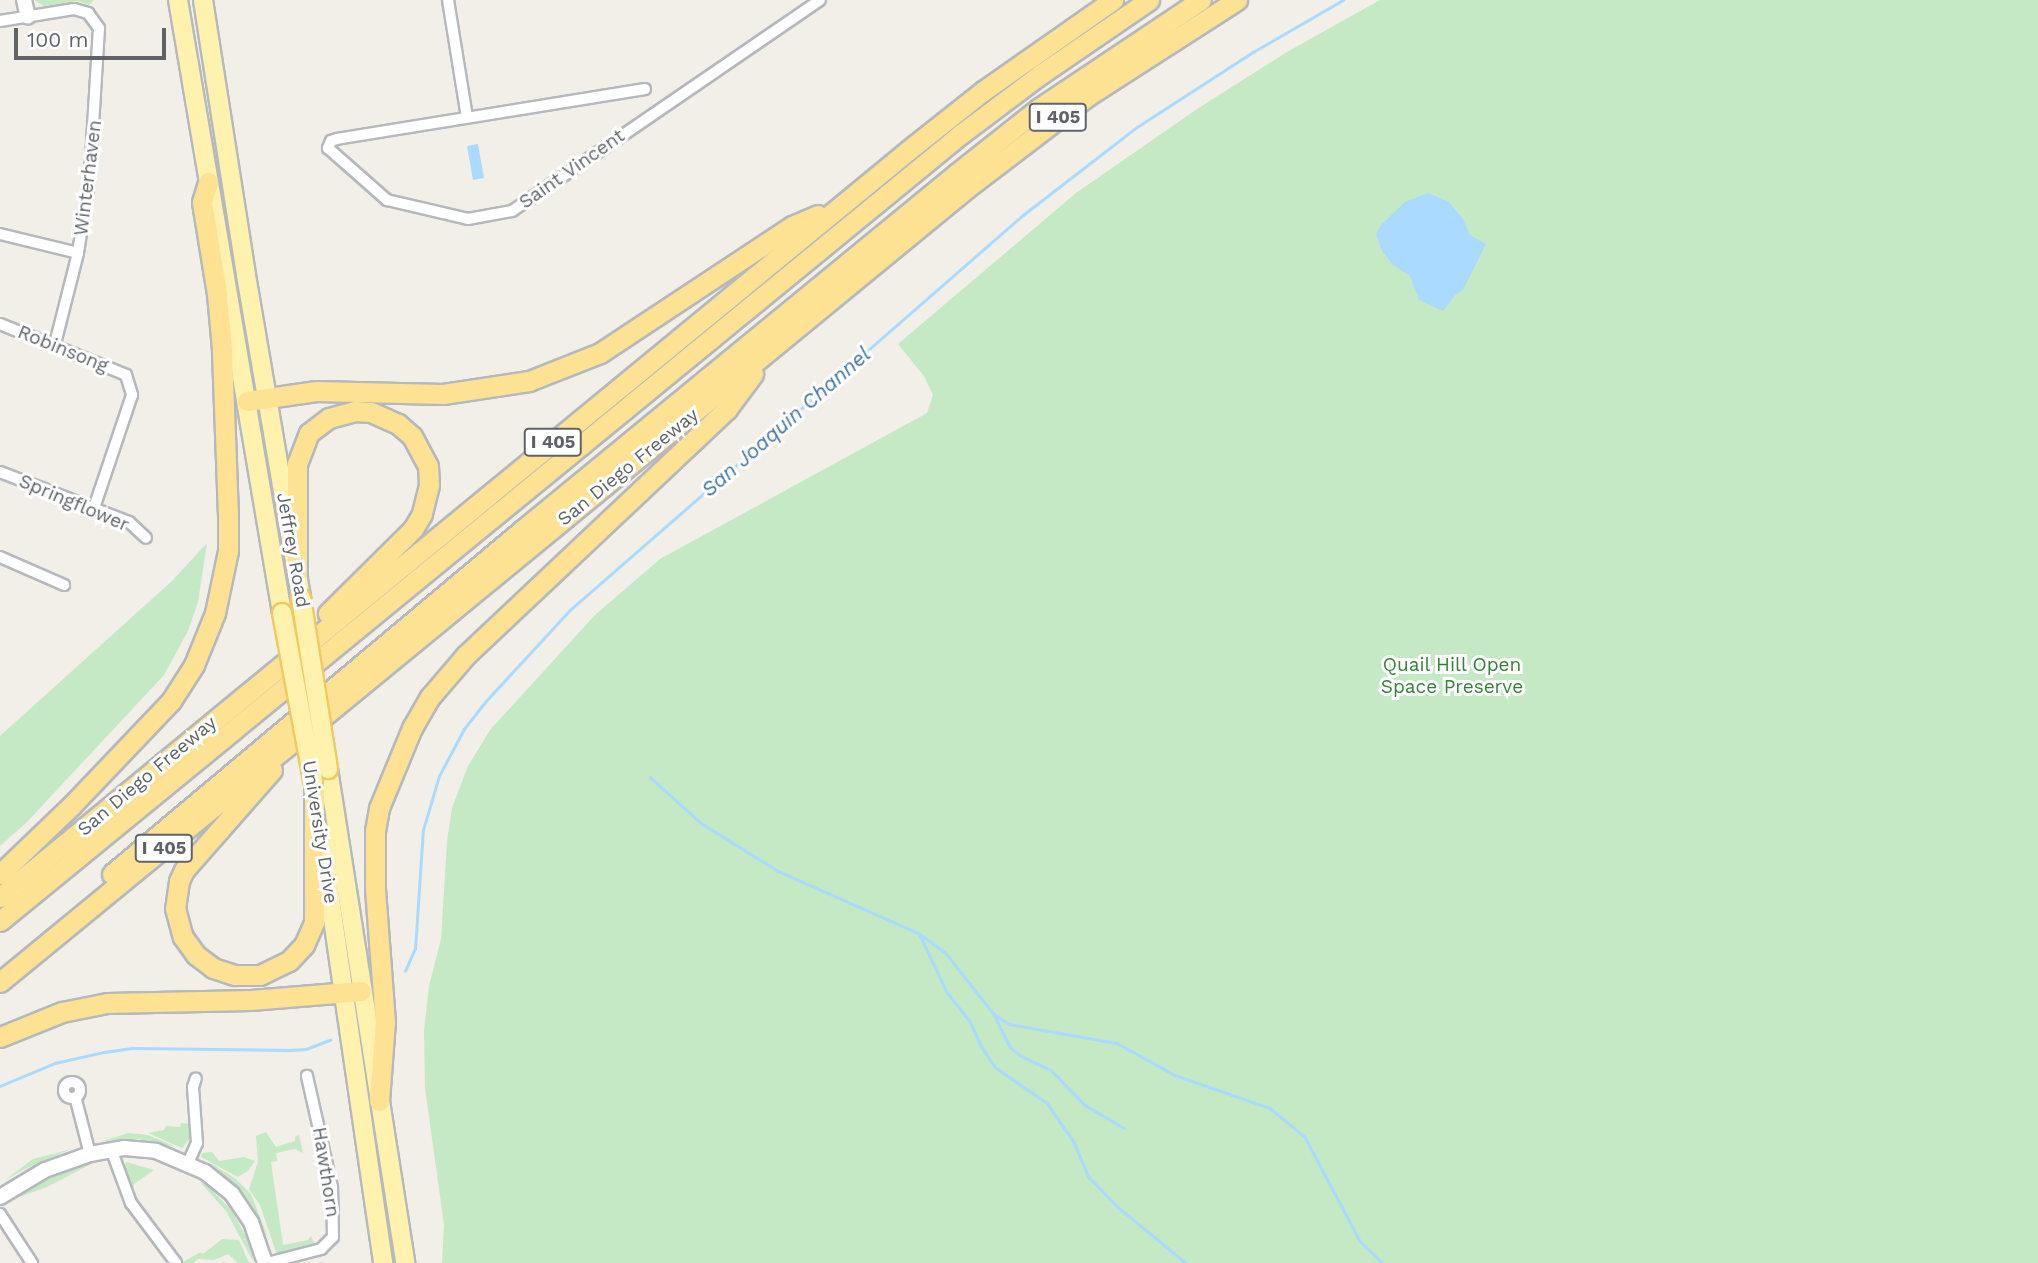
<!DOCTYPE html>
<html>
<head>
<meta charset="utf-8">
<style>
  body { margin:0 }
  #map { position:relative; width:2038px; height:1263px; overflow:hidden; background:#f1efe8; font-family:"Work Sans",sans-serif }
  div>[style] { position:absolute }
  [style*='--x'] { left:calc(var(--x)*1px); top:calc(var(--y)*1px); width:calc(var(--w)*1px); rotate:calc(var(--a)*1deg) }
  .green>* { inset:0; background:#c5e8c5 }
  .water>* { inset:0; background:#aadaff }
  .stream>* { height:2.5px; margin:-1.25px; padding:0 1.25px; transform-origin:1.25px; border-radius:1.25px; background:#aadaff }
  .roads { filter:drop-shadow(2px 0 #b5b8bc) drop-shadow(-2px 0 #b5b8bc) drop-shadow(0 2px #b5b8bc) drop-shadow(0 -2px #b5b8bc) }
  .minor>* { height:10px; margin:-5px; padding:0 5px; transform-origin:5px; border-radius:5px; background:#fff }
  .minor>.ring { margin:-5px; padding:0; box-sizing:content-box; background:none; border:10px solid #fff; border-radius:50% }
  .tertiary>* { height:14px; margin:-7px; padding:0 7px; transform-origin:7px; border-radius:7px; background:#fff }
  .primary>* { height:18px; margin:-9px; padding:0 9px; transform-origin:9px; border-radius:9px; background:#fff2af }
  .motorway>* { height:19px; margin:-9.5px; padding:0 9.5px; transform-origin:9.5px; border-radius:9.5px; background:#fde293 }
  .bridges { filter:drop-shadow(2px 0 #f2c960) drop-shadow(-2px 0 #f2c960) drop-shadow(0 2px #f2c960) drop-shadow(0 -2px #f2c960) }
  .primary-bridge>* { height:18px; margin:-9px; padding:0 9px; transform-origin:9px; border-radius:9px; background:#fff2af }
  span { translate:-50% -50%; white-space:nowrap; text-align:center; line-height:1.15; -webkit-text-stroke:6px #fff; paint-order:stroke }
  .shield-label span { padding:2px 5px; background:#fff; border:2px solid; border-radius:5px; -webkit-text-stroke-width:0 }
  .shield-label { font-size:18px; color:#5f6368; font-weight:700 }
  .street-label { font-size:19px; color:#5f6368 }
  .park-label { font-size:19px; color:#348238 }
  .water-label { font-size:21px; color:#4174aa; font-style:italic }
  .scale { position:absolute; left:14px; top:28px; width:152px; height:32px; box-sizing:border-box; border:4px solid #5f6368; border-top:0; padding-left:9px; font-size:21px; line-height:24px; white-space:nowrap; color:#5f6368; -webkit-text-stroke:5px #fff; paint-order:stroke }
</style>
</head>
<body>
<div id="map">
  <div class="green">
    <div style="clip-path:polygon(34px 0,94px 0,89px 5px,78px 1px,44px 6px)"></div>
    <div style="clip-path:polygon(1380px 0,2038px 0,2038px 1263px,442px 1263px,444px 1225px,425px 1088px,424px 1031px,429px 986px,441px 939px,447px 841px,452px 808px,468px 766px,490px 730px,595px 615px,660px 559px,927px 413px,933px 395px,924px 376px,898px 344px,1076px 193px,1197px 109px,1287px 52px)"></div>
    <div style="clip-path:polygon(207px 543px,198px 602px,188px 631px,164px 675px,27px 822px,0 846px,0 736px,172px 581px)"></div>
    <div style="clip-path:polygon(181px 1123px,189px 1124px,191px 1137px,182px 1148px,148px 1133px,164px 1130px,166px 1126px,180px 1127px)"></div>
    <div style="clip-path:polygon(266px 1132px,276px 1147px,295px 1141px,295px 1137px,299px 1135px,303px 1153px,295px 1149px,276px 1153px,277px 1161px,271px 1162px,283px 1245px,308px 1240px,311px 1236px,315px 1245px,278px 1258px,260px 1205px,249px 1189px,258px 1162px,256px 1136px)"></div>
    <div style="clip-path:polygon(129px 1133px,148px 1135px,177px 1147px,139px 1139px,102px 1141px)"></div>
    <div style="clip-path:polygon(71px 1149px,23px 1170px,5px 1180px,33px 1159px)"></div>
    <div style="clip-path:polygon(212px 1152px,219px 1161px,244px 1157px,255px 1161px,248px 1171px,238px 1177px,201px 1157px,202px 1153px)"></div>
    <div style="clip-path:polygon(95px 1162px,47px 1187px,11px 1200px,56px 1175px)"></div>
    <div style="clip-path:polygon(126px 1162px,154px 1170px,134px 1184px,133px 1190px,127px 1174px,122px 1173px)"></div>
    <div style="clip-path:polygon(211px 1163px,236px 1179px,251px 1194px,269px 1240px,246px 1197px)"></div>
    <div style="clip-path:polygon(200px 1182px,209px 1187px,232px 1211px,248px 1240px,254px 1263px,226px 1211px)"></div>
    <div style="clip-path:polygon(222px 1239px,239px 1240px,249px 1263px,238px 1263px,228px 1254px,214px 1260px,197px 1259px,194px 1263px,181px 1263px,201px 1252px,203px 1254px)"></div>
  </div>
  <div class="water">
    <div style="clip-path:polygon(478px 144px,484px 178px,473px 180px,467px 146px)"></div>
    <div style="clip-path:polygon(1428px 193px,1449px 202px,1463px 219px,1470px 235px,1486px 244px,1463px 290px,1456px 294px,1443px 311px,1419px 300px,1410px 276px,1393px 265px,1382px 251px,1376px 234px,1381px 225px,1405px 202px)"></div>
  </div>
  <div class="stream">
    <div style="--x:650;--y:777;--w:69;--a:42"></div>
    <div style="--x:701;--y:823;--w:91;--a:31.9"></div>
    <div style="--x:778;--y:871;--w:155;--a:23.9"></div>
    <div style="--x:920;--y:934;--w:31;--a:36"></div>
    <div style="--x:945;--y:952;--w:79;--a:51.7"></div>
    <div style="--x:994;--y:1014;--w:18;--a:34"></div>
    <div style="--x:1009;--y:1024;--w:110;--a:10"></div>
    <div style="--x:1117;--y:1043;--w:66;--a:28.9"></div>
    <div style="--x:1175;--y:1075;--w:101;--a:19.2"></div>
    <div style="--x:1270;--y:1108;--w:45;--a:39.6"></div>
    <div style="--x:1305;--y:1137;--w:118;--a:62.1"></div>
    <div style="--x:1360;--y:1241;--w:32;--a:44"></div>
    <div style="--x:920;--y:935;--w:63;--a:64.7"></div>
    <div style="--x:947;--y:992;--w:37;--a:52"></div>
    <div style="--x:970;--y:1021;--w:27;--a:66"></div>
    <div style="--x:981;--y:1046;--w:25;--a:56"></div>
    <div style="--x:995;--y:1067;--w:63;--a:34.7"></div>
    <div style="--x:1047;--y:1103;--w:47;--a:55.3"></div>
    <div style="--x:1074;--y:1142;--w:38;--a:67"></div>
    <div style="--x:1089;--y:1177;--w:42;--a:46"></div>
    <div style="--x:1118;--y:1207;--w:88;--a:39.5"></div>
    <div style="--x:405;--y:971;--w:24;--a:-66"></div>
    <div style="--x:415;--y:949;--w:119;--a:-86.2"></div>
    <div style="--x:423;--y:830;--w:56;--a:-73.5"></div>
    <div style="--x:439;--y:776;--w:53;--a:-62"></div>
    <div style="--x:464;--y:729;--w:34;--a:-52"></div>
    <div style="--x:485;--y:702;--w:125;--a:-47.3"></div>
    <div style="--x:570;--y:610;--w:601;--a:-41.09"></div>
    <div style="--x:1023;--y:215;--w:144;--a:-37.7"></div>
    <div style="--x:1137;--y:127;--w:138;--a:-32.9"></div>
    <div style="--x:1253;--y:52;--w:104;--a:-30"></div>
    <div style="--x:994;--y:1014;--w:37;--a:64"></div>
    <div style="--x:1010;--y:1047;--w:14;--a:39"></div>
    <div style="--x:1021;--y:1056;--w:33;--a:25"></div>
    <div style="--x:1051;--y:1070;--w:49;--a:45.8"></div>
    <div style="--x:1085;--y:1105;--w:45;--a:30.5"></div>
    <div style="--x:0;--y:1086;--w:60;--a:-22.7"></div>
    <div style="--x:55;--y:1063;--w:50;--a:-12.7"></div>
    <div style="--x:104;--y:1052;--w:30;--a:-8"></div>
    <div style="--x:134;--y:1048;--w:155;--a:0.7"></div>
    <div style="--x:289;--y:1050;--w:17;--a:-3"></div>
    <div style="--x:306;--y:1049;--w:26;--a:-21"></div>
  </div>
  <div class="roads">
    <div class="minor">
      <div style="--x:448;--y:0;--w:119;--a:80.8"></div>
      <div style="--x:0;--y:21;--w:75;--a:-9.2"></div>
      <div style="--x:74;--y:9;--w:15;--a:16"></div>
      <div style="--x:88;--y:13;--w:19;--a:54"></div>
      <div style="--x:99;--y:28;--w:148;--a:93.5"></div>
      <div style="--x:90;--y:176;--w:78;--a:98.9"></div>
      <div style="--x:78;--y:253;--w:94;--a:104.2"></div>
      <div style="--x:645;--y:89;--w:312;--a:170.8"></div>
      <div style="--x:337;--y:139;--w:6;--a:162"></div>
      <div style="--x:331;--y:141;--w:8;--a:113"></div>
      <div style="--x:328;--y:148;--w:79;--a:41.4"></div>
      <div style="--x:387;--y:200;--w:83;--a:13.2"></div>
      <div style="--x:468;--y:219;--w:45;--a:-10.3"></div>
      <div style="--x:512;--y:211;--w:373;--a:-34.4"></div>
      <div style="--x:0;--y:234;--w:80;--a:13.7"></div>
      <div style="--x:0;--y:324;--w:136;--a:22"></div>
      <div style="--x:126;--y:375;--w:21;--a:73"></div>
      <div style="--x:132;--y:395;--w:119;--a:108.6"></div>
      <div style="--x:0;--y:472;--w:138;--a:21.2"></div>
      <div style="--x:129;--y:522;--w:23;--a:43"></div>
      <div style="--x:0;--y:557;--w:70;--a:23.6"></div>
      <div class="ring" style="left:64px;top:1082px;width:6px;height:6px"></div>
      <div style="--x:76;--y:1100;--w:56;--a:75.5"></div>
      <div style="--x:111;--y:1149;--w:58;--a:69.7"></div>
      <div style="--x:131;--y:1203;--w:75;--a:53.1"></div>
      <div style="--x:188;--y:1163;--w:22;--a:-66"></div>
      <div style="--x:197;--y:1143;--w:56;--a:-94.1"></div>
      <div style="--x:193;--y:1087;--w:9;--a:-72"></div>
      <div style="--x:0;--y:1214;--w:59;--a:56.9"></div>
      <div style="--x:267;--y:1263;--w:56;--a:-14.5"></div>
      <div style="--x:321;--y:1249;--w:17;--a:-45"></div>
      <div style="--x:333;--y:1237;--w:50;--a:-91.1"></div>
      <div style="--x:332;--y:1187;--w:114;--a:-102.7"></div>
    </div>
    <div class="tertiary">
      <div style="--x:24;--y:0;--w:17;--a:77"></div>
      <div style="--x:0;--y:1197;--w:52;--a:-31"></div>
      <div style="--x:45;--y:1170;--w:48;--a:-19.6"></div>
      <div style="--x:90;--y:1154;--w:35;--a:-10"></div>
      <div style="--x:124;--y:1148;--w:32;--a:5"></div>
      <div style="--x:156;--y:1151;--w:53;--a:23.2"></div>
      <div style="--x:205;--y:1172;--w:35;--a:39"></div>
      <div style="--x:232;--y:1194;--w:34;--a:56"></div>
      <div style="--x:251;--y:1222;--w:43;--a:71.1"></div>
    </div>
    <div class="primary">
      <div style="--x:178;--y:0;--w:622;--a:80.37"></div>
      <div style="--x:203;--y:0;--w:278;--a:81.1"></div>
      <div style="--x:246;--y:275;--w:328;--a:80.3"></div>
      <div style="--x:328;--y:769;--w:500;--a:81.1"></div>
      <div style="--x:320;--y:830;--w:438;--a:81.7"></div>
    </div>
    <div class="motorway">
      <div style="--x:247;--y:401;--w:70;--a:-8.2"></div>
      <div style="--x:316;--y:391;--w:127;--a:1.4"></div>
      <div style="--x:443;--y:394;--w:87;--a:-8.6"></div>
      <div style="--x:529;--y:381;--w:76;--a:-21.5"></div>
      <div style="--x:600;--y:353;--w:230;--a:-33.5"></div>
      <div style="--x:792;--y:226;--w:28;--a:-23"></div>
      <div style="--x:297;--y:572;--w:108;--a:-90"></div>
      <div style="--x:297;--y:464;--w:33;--a:-69"></div>
      <div style="--x:309;--y:433;--w:25;--a:-37"></div>
      <div style="--x:329;--y:418;--w:27;--a:-15"></div>
      <div style="--x:355;--y:411;--w:16;--a:4"></div>
      <div style="--x:371;--y:412;--w:30;--a:24"></div>
      <div style="--x:398;--y:424;--w:18;--a:41"></div>
      <div style="--x:412;--y:436;--w:34;--a:62"></div>
      <div style="--x:428;--y:466;--w:19;--a:87"></div>
      <div style="--x:429;--y:485;--w:30;--a:104"></div>
      <div style="--x:422;--y:514;--w:17;--a:121"></div>
      <div style="--x:413;--y:529;--w:120;--a:135.3"></div>
      <div style="--x:272;--y:770;--w:133;--a:131.3"></div>
      <div style="--x:184;--y:870;--w:12;--a:114"></div>
      <div style="--x:179;--y:881;--w:27;--a:98"></div>
      <div style="--x:175;--y:908;--w:30;--a:75"></div>
      <div style="--x:183;--y:937;--w:22;--a:54"></div>
      <div style="--x:196;--y:955;--w:21;--a:37"></div>
      <div style="--x:213;--y:968;--w:23;--a:18"></div>
      <div style="--x:235;--y:975;--w:25;--a:0"></div>
      <div style="--x:260;--y:975;--w:32;--a:-26"></div>
      <div style="--x:289;--y:961;--w:22;--a:-47"></div>
      <div style="--x:304;--y:945;--w:24;--a:-66"></div>
      <div style="--x:314;--y:923;--w:133;--a:-90"></div>
      <div style="--x:0;--y:874;--w:98;--a:-43.8"></div>
      <div style="--x:71;--y:806;--w:145;--a:-46.4"></div>
      <div style="--x:171;--y:701;--w:43;--a:-57.4"></div>
      <div style="--x:194;--y:665;--w:56;--a:-68"></div>
      <div style="--x:215;--y:613;--w:63;--a:-78.2"></div>
      <div style="--x:228;--y:551;--w:35;--a:-90"></div>
      <div style="--x:228;--y:516;--w:167;--a:-92.1"></div>
      <div style="--x:222;--y:349;--w:55;--a:-95.2"></div>
      <div style="--x:217;--y:294;--w:93;--a:-99.3"></div>
      <div style="--x:202;--y:202;--w:21;--a:-73"></div>
      <div style="--x:112;--y:874;--w:534;--a:-39.98"></div>
      <div style="--x:521;--y:531;--w:563;--a:-39.38"></div>
      <div style="--x:956;--y:174;--w:105;--a:-38.4"></div>
      <div style="--x:1038;--y:109;--w:196;--a:-33.8"></div>
      <div style="--x:0;--y:897;--w:1184;--a:-39.42"></div>
      <div style="--x:915;--y:145;--w:87;--a:-38.5"></div>
      <div style="--x:983;--y:91;--w:159;--a:-35"></div>
      <div style="--x:0;--y:921;--w:1242;--a:-39.32"></div>
      <div style="--x:961;--y:134;--w:100;--a:-36.9"></div>
      <div style="--x:1041;--y:74;--w:131;--a:-34.4"></div>
      <div style="--x:0;--y:982;--w:1251;--a:-39.39"></div>
      <div style="--x:967;--y:188;--w:153;--a:-37.3"></div>
      <div style="--x:1089;--y:95;--w:176;--a:-32.7"></div>
      <div style="--x:0;--y:1037;--w:67;--a:-22"></div>
      <div style="--x:62;--y:1012;--w:46;--a:-11.3"></div>
      <div style="--x:107;--y:1003;--w:144;--a:-1.2"></div>
      <div style="--x:251;--y:1000;--w:110;--a:-4.7"></div>
      <div style="--x:379;--y:1101;--w:79;--a:-85.7"></div>
      <div style="--x:385;--y:1022;--w:133;--a:-94.3"></div>
      <div style="--x:375;--y:889;--w:58;--a:-90"></div>
      <div style="--x:375;--y:831;--w:23;--a:-80"></div>
      <div style="--x:379;--y:808;--w:87;--a:-67.6"></div>
      <div style="--x:412;--y:728;--w:36;--a:-60"></div>
      <div style="--x:430;--y:697;--w:55;--a:-49.4"></div>
      <div style="--x:466;--y:655;--w:359;--a:-43.3"></div>
      <div style="--x:727;--y:409;--w:44;--a:-53.4"></div>
    </div>
  </div>
  <div class="bridges">
    <div class="primary-bridge">
      <div style="--x:301;--y:598;--w:173;--a:81"></div>
      <div style="--x:282;--y:613;--w:171;--a:79.5"></div>
    </div>
  </div>
  <div class="shield-label">
    <span style="left:1058px;top:117px">I 405</span>
    <span style="left:553px;top:442px">I 405</span>
    <span style="left:164px;top:848px">I 405</span>
  </div>
  <div class="street-label">
    <span style="left:572px;top:169px;rotate:-35deg">Saint Vincent</span>
    <span style="left:88px;top:178px;rotate:-83deg">Winterhaven</span>
    <span style="left:63px;top:349px;rotate:22deg">Robinsong</span>
    <span style="left:628px;top:467px;rotate:-39deg">San Diego Freeway</span>
    <span style="left:74px;top:503px;rotate:23deg">Springflower</span>
    <span style="left:293px;top:550px;rotate:80deg">Jeffrey Road</span>
    <span style="left:147px;top:776px;rotate:-40deg">San Diego Freeway</span>
    <span style="left:320px;top:832px;rotate:81deg">University Drive</span>
    <span style="left:326px;top:1172px;rotate:81deg">Hawthorn</span>
  </div>
  <div class="park-label">
    <span style="left:1452px;top:676px">Quail Hill Open<br>Space Preserve</span>
  </div>
  <div class="water-label">
    <span style="left:786px;top:422px;rotate:-41deg">San Joaquin Channel</span>
  </div>
  <div class="scale">100 m</div>
</div>
</body>
</html>
